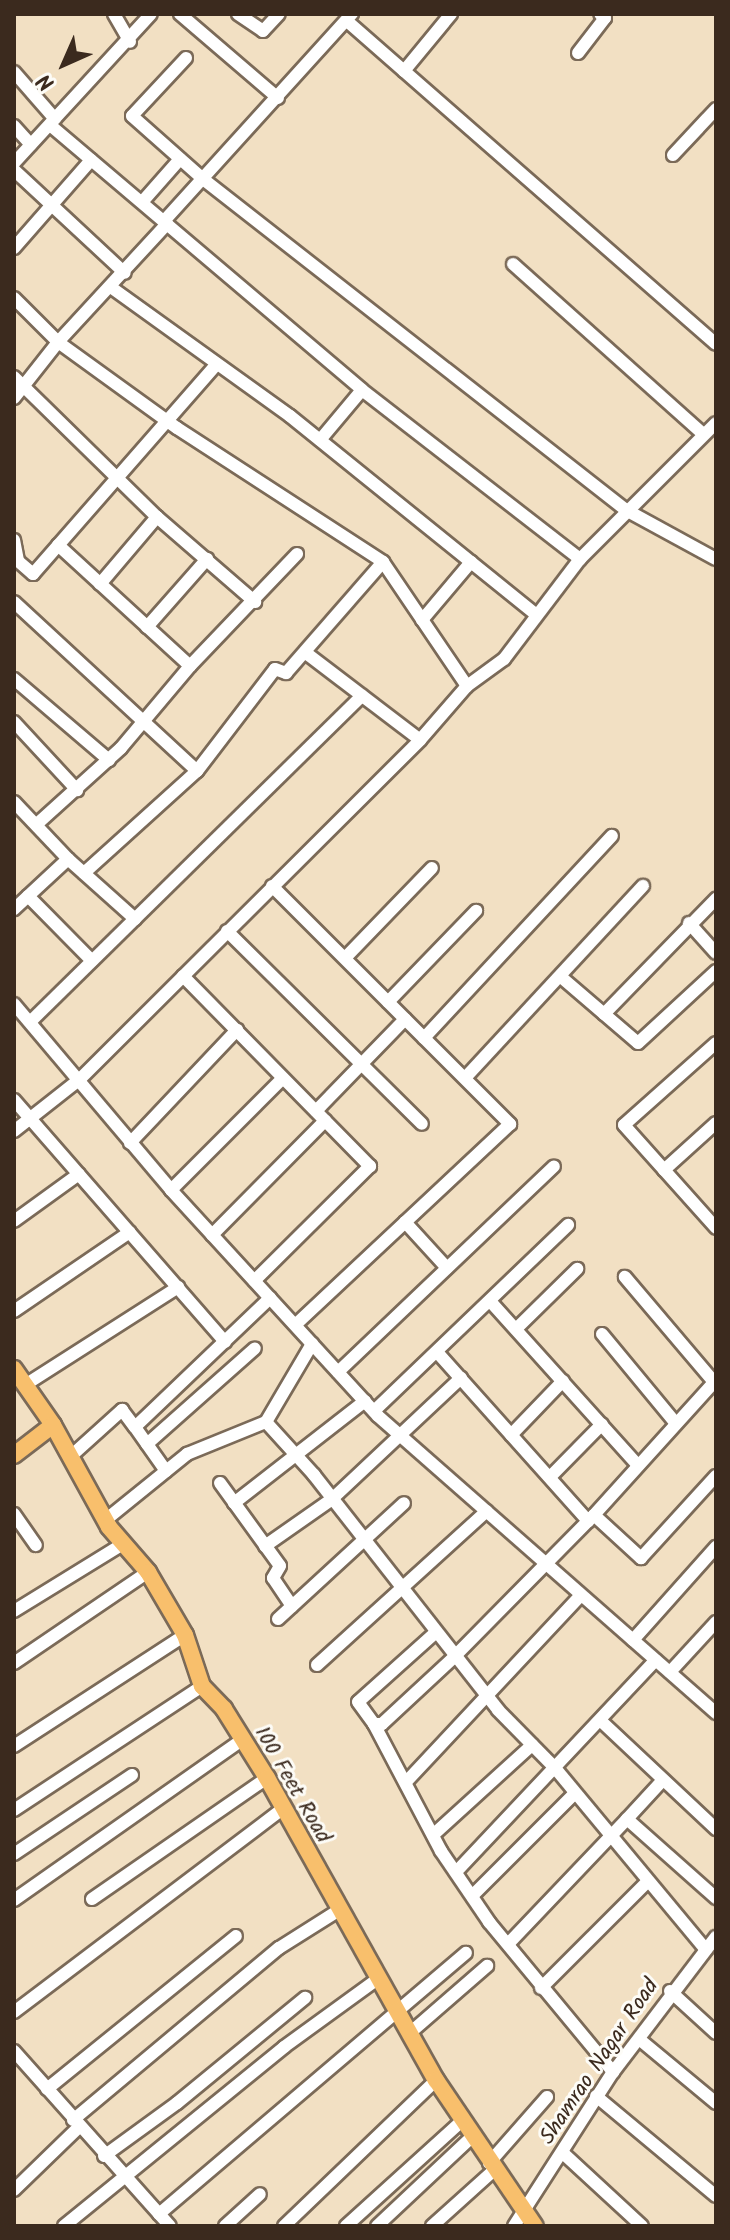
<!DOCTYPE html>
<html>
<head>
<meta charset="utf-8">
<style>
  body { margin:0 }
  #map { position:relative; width:730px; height:2240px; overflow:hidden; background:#f2e0c3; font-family:Kalam,sans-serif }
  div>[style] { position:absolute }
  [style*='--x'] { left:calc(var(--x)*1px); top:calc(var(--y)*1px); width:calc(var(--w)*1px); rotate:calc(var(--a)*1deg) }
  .roads { filter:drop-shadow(2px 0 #7b6a58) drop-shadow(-2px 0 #7b6a58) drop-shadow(0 2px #7b6a58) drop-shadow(0 -2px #7b6a58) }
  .minor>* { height:12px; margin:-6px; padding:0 6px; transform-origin:6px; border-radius:6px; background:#fff }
  .major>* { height:16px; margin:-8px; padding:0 8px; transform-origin:8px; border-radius:8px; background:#f8bf6c }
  span { translate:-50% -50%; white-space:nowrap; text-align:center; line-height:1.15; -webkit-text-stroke:6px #fdfcf7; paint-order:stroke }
  .street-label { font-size:22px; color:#3b2a1e }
  .frame { position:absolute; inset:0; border:16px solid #3b2a1e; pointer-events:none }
  .north { position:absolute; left:24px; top:24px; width:80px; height:80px; -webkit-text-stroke:6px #fdfcf7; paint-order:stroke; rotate:225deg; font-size:22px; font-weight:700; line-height:32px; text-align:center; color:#3b2a1e }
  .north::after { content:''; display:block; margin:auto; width:28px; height:36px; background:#3b2a1e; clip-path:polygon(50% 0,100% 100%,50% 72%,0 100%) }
</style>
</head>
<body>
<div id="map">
  <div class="roads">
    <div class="minor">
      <div style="--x:114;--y:14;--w:32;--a:60"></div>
      <div style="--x:180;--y:14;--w:129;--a:40.6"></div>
      <div style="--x:238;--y:14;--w:30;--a:34"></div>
      <div style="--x:263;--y:31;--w:23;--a:-47"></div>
      <div style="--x:347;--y:21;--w:490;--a:41.2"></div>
      <div style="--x:578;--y:53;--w:44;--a:-52.4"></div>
      <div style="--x:605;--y:18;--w:6;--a:-141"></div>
      <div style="--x:186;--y:58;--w:79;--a:133"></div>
      <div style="--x:132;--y:116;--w:95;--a:41.6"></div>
      <div style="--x:203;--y:179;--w:537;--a:38.04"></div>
      <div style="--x:626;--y:510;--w:102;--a:28.6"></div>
      <div style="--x:404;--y:71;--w:74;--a:-50.5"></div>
      <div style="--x:14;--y:72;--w:62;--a:48.9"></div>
      <div style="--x:50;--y:125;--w:409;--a:40.3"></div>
      <div style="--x:362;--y:390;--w:276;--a:37.8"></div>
      <div style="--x:14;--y:126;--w:25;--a:48"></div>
      <div style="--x:673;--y:155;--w:63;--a:-46.9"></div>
      <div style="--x:14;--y:163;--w:202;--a:-47.4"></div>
      <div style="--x:14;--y:170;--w:151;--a:42.9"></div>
      <div style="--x:143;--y:201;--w:56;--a:-48.6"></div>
      <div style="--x:164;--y:221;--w:280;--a:-47.8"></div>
      <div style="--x:14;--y:248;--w:117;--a:-48.8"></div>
      <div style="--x:513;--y:264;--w:255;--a:41.8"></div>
      <div style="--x:112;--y:288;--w:219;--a:35.7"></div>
      <div style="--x:290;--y:416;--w:317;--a:38.9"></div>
      <div style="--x:14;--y:298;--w:62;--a:45"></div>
      <div style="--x:58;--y:342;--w:147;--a:35.9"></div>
      <div style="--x:177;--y:428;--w:246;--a:33"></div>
      <div style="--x:383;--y:562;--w:150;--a:55.9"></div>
      <div style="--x:14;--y:377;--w:200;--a:44.4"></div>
      <div style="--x:157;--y:517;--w:130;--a:40.9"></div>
      <div style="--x:14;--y:398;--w:71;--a:-51.8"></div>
      <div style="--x:58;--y:342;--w:161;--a:-47.3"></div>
      <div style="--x:320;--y:440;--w:65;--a:-50"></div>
      <div style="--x:14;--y:540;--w:21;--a:79"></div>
      <div style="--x:18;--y:561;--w:20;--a:41"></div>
      <div style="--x:33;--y:574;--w:279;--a:-48.8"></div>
      <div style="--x:58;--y:545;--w:179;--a:42.5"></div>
      <div style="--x:190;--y:666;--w:155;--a:-46.3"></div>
      <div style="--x:100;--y:584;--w:88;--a:-49.6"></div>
      <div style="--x:14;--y:602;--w:249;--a:42.7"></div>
      <div style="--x:422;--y:620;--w:76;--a:-49.8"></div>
      <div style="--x:147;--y:627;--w:91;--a:-48.6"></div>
      <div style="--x:306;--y:653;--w:143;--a:37.3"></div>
      <div style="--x:14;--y:679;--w:125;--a:40.5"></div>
      <div style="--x:14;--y:722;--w:93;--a:47.2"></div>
      <div style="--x:14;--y:802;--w:79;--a:46.5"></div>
      <div style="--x:68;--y:859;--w:74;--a:137.2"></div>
      <div style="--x:37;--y:824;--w:113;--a:-42.1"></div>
      <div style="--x:121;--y:748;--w:107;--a:-49.9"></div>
      <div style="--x:68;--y:859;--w:90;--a:41.8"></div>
      <div style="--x:84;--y:873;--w:152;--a:-42.1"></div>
      <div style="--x:197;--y:771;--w:128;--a:-52.6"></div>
      <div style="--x:275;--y:669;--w:12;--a:20"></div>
      <div style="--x:286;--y:673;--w:147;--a:-48.9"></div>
      <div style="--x:272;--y:886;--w:337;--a:45"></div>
      <div style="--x:510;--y:1124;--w:294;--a:136.9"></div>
      <div style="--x:28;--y:896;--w:91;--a:45.4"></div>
      <div style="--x:689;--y:923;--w:40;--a:48"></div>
      <div style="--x:227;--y:931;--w:274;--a:44.7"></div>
      <div style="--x:345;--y:958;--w:125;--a:-46"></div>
      <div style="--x:183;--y:976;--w:267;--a:45.5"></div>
      <div style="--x:370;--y:1166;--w:163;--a:135.2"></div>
      <div style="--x:561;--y:977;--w:101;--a:40.6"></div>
      <div style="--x:638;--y:1043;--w:106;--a:-42.7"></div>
      <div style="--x:388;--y:1002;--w:127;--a:-46"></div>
      <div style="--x:14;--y:1004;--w:243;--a:49.8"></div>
      <div style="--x:171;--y:1190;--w:306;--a:47.5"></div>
      <div style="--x:378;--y:1416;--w:450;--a:41.3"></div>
      <div style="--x:604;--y:1014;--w:161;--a:-45.8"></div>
      <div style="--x:31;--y:1021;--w:464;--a:-44.5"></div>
      <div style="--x:424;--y:1038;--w:276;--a:-47.1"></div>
      <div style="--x:716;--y:1043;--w:123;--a:138.3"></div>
      <div style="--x:624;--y:1125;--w:138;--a:48.2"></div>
      <div style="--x:465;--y:1078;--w:262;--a:-47.2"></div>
      <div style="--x:14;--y:1100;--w:321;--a:48.9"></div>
      <div style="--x:316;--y:1111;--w:128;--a:-45.9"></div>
      <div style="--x:14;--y:1131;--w:84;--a:-38.2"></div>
      <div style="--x:80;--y:1079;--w:480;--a:-44.9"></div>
      <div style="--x:420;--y:740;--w:72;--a:-49"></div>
      <div style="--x:467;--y:686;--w:46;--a:-36.1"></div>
      <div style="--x:504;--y:659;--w:126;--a:-52.8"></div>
      <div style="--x:580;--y:559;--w:192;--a:-45"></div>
      <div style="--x:130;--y:1143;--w:156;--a:-46.6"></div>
      <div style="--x:664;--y:1170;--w:70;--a:-42.1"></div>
      <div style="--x:171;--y:1190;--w:158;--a:-45"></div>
      <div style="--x:14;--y:1221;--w:80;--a:-35.9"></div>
      <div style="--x:405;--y:1222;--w:62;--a:47.6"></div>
      <div style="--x:212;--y:1235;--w:161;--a:-45.3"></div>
      <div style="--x:490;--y:1301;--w:219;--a:48"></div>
      <div style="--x:14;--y:1311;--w:140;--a:-34.3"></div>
      <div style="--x:516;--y:1329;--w:86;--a:-44.5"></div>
      <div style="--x:602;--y:1334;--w:113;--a:50.4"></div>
      <div style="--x:437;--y:1352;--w:227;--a:48.2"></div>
      <div style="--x:338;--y:1372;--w:298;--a:-43.6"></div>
      <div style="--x:25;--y:1385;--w:182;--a:-32.6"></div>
      <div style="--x:374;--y:1411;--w:269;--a:-43.8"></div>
      <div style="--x:266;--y:1422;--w:72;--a:47.8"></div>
      <div style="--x:314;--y:1475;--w:298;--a:51.9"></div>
      <div style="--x:498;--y:1710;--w:81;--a:45.5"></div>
      <div style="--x:555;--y:1768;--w:236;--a:50.3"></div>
      <div style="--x:511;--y:1435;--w:75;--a:-46.1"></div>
      <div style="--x:147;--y:1444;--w:144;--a:-41.6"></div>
      <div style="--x:71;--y:1456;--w:69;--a:-42"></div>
      <div style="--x:122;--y:1410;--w:21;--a:53"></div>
      <div style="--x:166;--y:1471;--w:54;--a:-125.2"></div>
      <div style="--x:135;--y:1427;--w:187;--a:-43.7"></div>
      <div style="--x:550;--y:1477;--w:74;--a:-45.5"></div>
      <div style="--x:220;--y:1483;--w:102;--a:54.1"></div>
      <div style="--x:280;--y:1566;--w:14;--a:120"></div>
      <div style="--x:273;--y:1578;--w:34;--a:56"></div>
      <div style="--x:234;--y:1503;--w:166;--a:-37.9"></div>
      <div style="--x:14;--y:1514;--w:38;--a:55"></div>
      <div style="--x:594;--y:1515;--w:64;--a:42.5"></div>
      <div style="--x:641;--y:1558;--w:111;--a:-47.6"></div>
      <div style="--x:108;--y:1518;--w:102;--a:-39"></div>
      <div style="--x:187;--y:1454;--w:85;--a:-22.1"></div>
      <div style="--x:266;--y:1422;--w:91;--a:-59.5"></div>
      <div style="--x:265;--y:1546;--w:82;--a:-35"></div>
      <div style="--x:332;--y:1499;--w:177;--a:-43.2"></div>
      <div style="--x:14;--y:1611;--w:128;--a:-31.6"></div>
      <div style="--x:278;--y:1619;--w:171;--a:-42.6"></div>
      <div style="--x:435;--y:1633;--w:103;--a:138.1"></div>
      <div style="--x:358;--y:1702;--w:27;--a:54"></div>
      <div style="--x:374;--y:1724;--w:8;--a:0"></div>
      <div style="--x:382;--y:1724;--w:98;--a:-42.9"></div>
      <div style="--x:454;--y:1657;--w:199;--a:-45.4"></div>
      <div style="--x:594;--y:1515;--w:179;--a:-47.9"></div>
      <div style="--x:714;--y:1382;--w:138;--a:-130.3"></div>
      <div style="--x:633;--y:1640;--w:125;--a:-48.3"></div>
      <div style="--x:14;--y:1663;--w:162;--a:-34.2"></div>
      <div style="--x:317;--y:1665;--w:229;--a:-42.2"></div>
      <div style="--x:670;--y:1672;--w:68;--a:-47.4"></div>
      <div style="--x:601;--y:1721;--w:158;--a:43.2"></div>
      <div style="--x:374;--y:1724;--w:144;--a:62.2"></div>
      <div style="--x:441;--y:1851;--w:86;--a:55.9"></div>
      <div style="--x:489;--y:1922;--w:195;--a:50.4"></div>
      <div style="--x:14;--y:1746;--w:204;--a:-33"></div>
      <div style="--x:406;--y:1782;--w:256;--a:-46.9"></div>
      <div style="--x:14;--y:1810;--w:225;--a:-33.4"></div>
      <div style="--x:627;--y:1819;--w:50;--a:-47.4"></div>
      <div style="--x:433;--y:1835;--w:134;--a:-42.3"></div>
      <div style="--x:14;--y:1854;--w:142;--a:-33.8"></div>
      <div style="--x:456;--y:1872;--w:291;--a:-46.7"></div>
      <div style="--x:472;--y:1896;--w:144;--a:-45"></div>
      <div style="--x:92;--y:1899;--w:213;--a:-34.7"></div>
      <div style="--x:14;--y:1900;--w:276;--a:-35.1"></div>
      <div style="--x:509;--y:1943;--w:171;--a:-46.4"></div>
      <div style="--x:627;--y:1819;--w:119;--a:41.6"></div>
      <div style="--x:541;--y:1988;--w:150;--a:-45"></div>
      <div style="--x:670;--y:1991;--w:62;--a:42.4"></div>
      <div style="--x:14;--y:2012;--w:336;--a:-37.1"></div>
      <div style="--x:411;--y:2032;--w:101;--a:-41"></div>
      <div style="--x:639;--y:2039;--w:100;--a:39.7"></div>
      <div style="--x:14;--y:2051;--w:234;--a:48.3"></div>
      <div style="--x:47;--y:2089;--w:243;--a:-39"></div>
      <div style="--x:596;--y:2096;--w:156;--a:39.8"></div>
      <div style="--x:73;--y:2120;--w:268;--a:-39.9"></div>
      <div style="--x:279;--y:1948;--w:71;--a:-32.3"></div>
      <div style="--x:564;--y:2154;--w:106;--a:42.7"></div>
      <div style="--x:104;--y:2156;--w:90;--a:-36"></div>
      <div style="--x:177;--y:2103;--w:166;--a:-39.4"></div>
      <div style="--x:489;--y:2163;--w:88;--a:-48.7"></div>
      <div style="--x:14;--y:2190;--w:91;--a:-44.1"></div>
      <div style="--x:159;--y:2214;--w:403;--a:-40.4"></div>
      <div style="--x:64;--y:2226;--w:284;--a:-39.1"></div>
      <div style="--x:284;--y:2047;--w:117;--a:-36"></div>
      <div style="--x:225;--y:2226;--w:47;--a:-42.4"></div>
      <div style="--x:284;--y:2226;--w:211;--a:-43.8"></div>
      <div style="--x:346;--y:2226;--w:158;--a:-42.2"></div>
      <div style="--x:377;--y:2226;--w:132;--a:-43.2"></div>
      <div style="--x:432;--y:2226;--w:82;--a:-42"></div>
      <div style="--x:514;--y:2226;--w:183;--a:-57.3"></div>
      <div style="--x:613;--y:2072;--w:170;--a:-52.7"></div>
    </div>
    <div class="major">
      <div style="--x:14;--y:1369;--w:68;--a:55.1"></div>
      <div style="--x:53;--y:1425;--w:116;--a:61.2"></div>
      <div style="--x:109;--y:1527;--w:60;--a:49.1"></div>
      <div style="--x:148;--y:1572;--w:73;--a:59.6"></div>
      <div style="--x:185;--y:1635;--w:54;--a:71.6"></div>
      <div style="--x:202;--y:1686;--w:32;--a:46"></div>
      <div style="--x:224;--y:1709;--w:81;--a:58.1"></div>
      <div style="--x:267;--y:1778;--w:346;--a:60.8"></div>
      <div style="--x:436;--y:2080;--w:176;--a:55.9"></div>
      <div style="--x:14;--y:1455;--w:49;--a:-37.6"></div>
    </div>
  </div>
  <div class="street-label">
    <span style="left:292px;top:1785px;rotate:60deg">100 Feet Road</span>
    <span style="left:600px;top:2062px;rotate:-56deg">Shamrao Nagar Road</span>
  </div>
  <div class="frame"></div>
  <div class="north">N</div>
</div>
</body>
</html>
